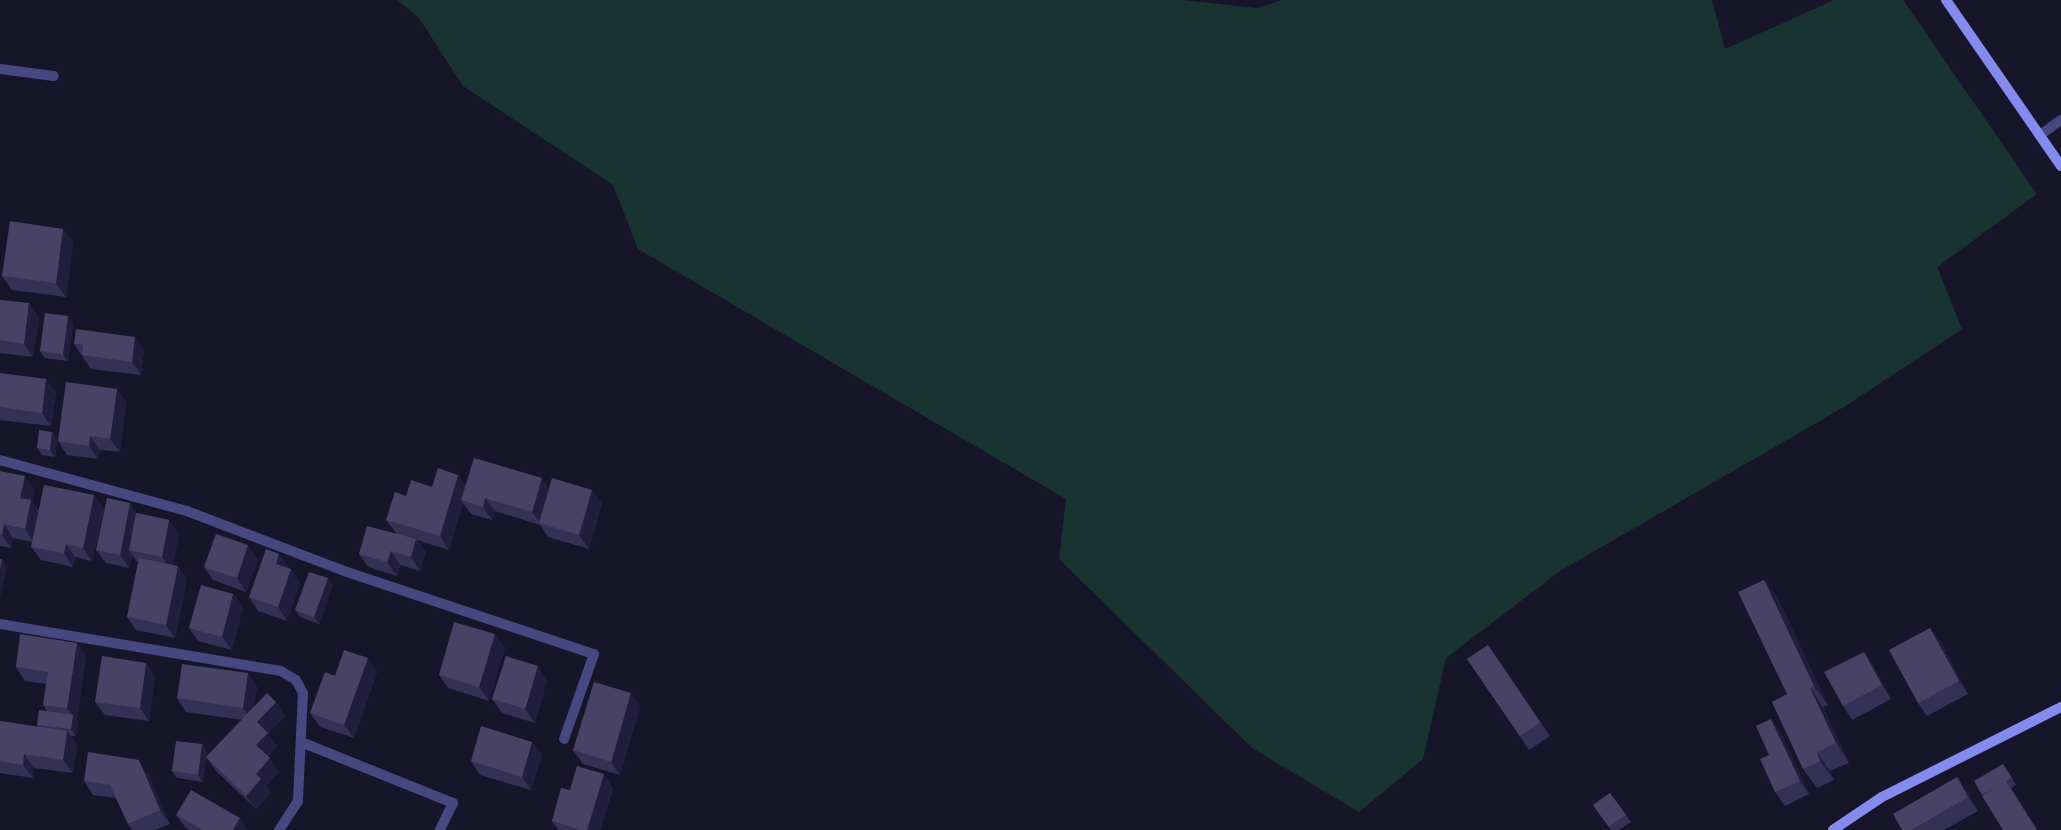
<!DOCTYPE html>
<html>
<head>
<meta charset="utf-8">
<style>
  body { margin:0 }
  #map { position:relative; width:2061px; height:830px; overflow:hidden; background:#17152a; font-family:Barlow,sans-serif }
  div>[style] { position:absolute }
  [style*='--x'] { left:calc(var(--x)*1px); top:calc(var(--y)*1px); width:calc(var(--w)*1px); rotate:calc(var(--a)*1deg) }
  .green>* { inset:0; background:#193330 }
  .street>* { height:10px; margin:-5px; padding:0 5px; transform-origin:5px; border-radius:5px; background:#464882 }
  .secondary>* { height:10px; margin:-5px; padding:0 5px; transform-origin:5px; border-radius:5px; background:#858aee }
  .wall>* { inset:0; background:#353055 }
  .shaded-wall>* { inset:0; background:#211d3c }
  .building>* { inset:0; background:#484366 }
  span { translate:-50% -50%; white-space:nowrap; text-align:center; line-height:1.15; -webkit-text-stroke:5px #17152a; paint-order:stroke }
</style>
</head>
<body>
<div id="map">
  <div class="green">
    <div style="clip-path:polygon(397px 0,1182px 0,1257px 8px,1282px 0,1712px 0,1725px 49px,1834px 0,1903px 0,2037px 194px,1937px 267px,1962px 329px,1844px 407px,1560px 571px,1446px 658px,1423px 759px,1359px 812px,1252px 748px,1059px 559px,1066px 499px,638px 249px,613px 185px,463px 86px,419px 18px)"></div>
  </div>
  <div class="street">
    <div style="--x:0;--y:69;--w:54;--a:7.4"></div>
    <div style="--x:2040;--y:135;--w:26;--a:-36"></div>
    <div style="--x:0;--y:460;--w:194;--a:15.3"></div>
    <div style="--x:187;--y:511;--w:168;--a:20.9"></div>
    <div style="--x:344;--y:571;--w:263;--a:18.4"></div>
    <div style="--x:594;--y:654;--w:90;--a:109.4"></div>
    <div style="--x:0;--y:624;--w:285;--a:9.5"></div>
    <div style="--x:281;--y:671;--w:17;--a:31"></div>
    <div style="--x:296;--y:680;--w:15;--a:62"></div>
    <div style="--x:303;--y:693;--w:108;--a:92.7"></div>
    <div style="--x:298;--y:801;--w:35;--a:123"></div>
    <div style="--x:301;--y:742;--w:164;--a:21.9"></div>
    <div style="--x:453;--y:803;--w:30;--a:116"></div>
  </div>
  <div class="secondary">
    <div style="--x:1946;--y:0;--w:202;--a:55.3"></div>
    <div style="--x:1833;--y:830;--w:59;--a:-34"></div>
    <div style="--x:1882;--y:797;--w:200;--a:-26.7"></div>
  </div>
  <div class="wall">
    <div style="clip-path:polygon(63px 229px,73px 242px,66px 297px,12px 290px,2px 276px)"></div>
    <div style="clip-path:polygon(0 300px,39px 317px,33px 357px,0 353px)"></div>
    <div style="clip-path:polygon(73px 323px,68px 361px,45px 358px,40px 351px)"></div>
    <div style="clip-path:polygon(74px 344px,144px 350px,141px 375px,91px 369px)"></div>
    <div style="clip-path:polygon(0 373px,56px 392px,51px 426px,0 420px)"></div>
    <div style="clip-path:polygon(117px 389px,126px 402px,120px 452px,100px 450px,98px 459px,67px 455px,58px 441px)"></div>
    <div style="clip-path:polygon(52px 432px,57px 439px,55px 457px,42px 455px,37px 448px)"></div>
    <div style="clip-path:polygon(0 471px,35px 490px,32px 502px,39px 511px,94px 495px,104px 509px,92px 561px,75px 557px,73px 567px,41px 560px,31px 547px,32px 542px,13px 538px,11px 548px,0 546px)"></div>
    <div style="clip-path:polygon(458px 475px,466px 486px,549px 488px,602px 503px,589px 549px,548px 537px,540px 525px,495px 511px,492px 520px,471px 514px,463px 503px,449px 550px,417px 540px,426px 552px,420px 571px,400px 565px,397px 576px,368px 567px,359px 554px,396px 533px,386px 520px,406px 496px,432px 487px)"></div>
    <div style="clip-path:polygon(138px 513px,169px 520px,179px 534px,173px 565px,187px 579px,175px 638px,136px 630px,127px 617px,138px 563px,132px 555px,129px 568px,106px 563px,96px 550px)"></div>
    <div style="clip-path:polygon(258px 559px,246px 592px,213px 580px,204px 567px)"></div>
    <div style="clip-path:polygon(289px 567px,289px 569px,291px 569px,300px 583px,287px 621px,258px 611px,249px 597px)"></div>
    <div style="clip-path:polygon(1764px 580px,1778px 599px,1828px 705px,1823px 707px,1849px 763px,1830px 771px,1834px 780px,1817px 788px,1803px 769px,1787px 694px)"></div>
    <div style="clip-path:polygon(333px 585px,319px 624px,300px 617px,295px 610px)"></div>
    <div style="clip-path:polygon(233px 594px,243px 607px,232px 650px,198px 641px,189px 628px)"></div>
    <div style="clip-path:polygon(1940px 641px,1968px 694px,1927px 716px,1918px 703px)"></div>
    <div style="clip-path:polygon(1488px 645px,1550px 736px,1529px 750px,1467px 659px)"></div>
    <div style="clip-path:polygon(505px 648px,489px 701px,448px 688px,439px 675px)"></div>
    <div style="clip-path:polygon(1864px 652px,1873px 665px,1891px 699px,1852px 720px,1843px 706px)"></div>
    <div style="clip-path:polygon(86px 656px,77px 720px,78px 722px,76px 736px,71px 736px,77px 744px,73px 773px,34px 768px,33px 778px,0 773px,0 721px,39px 727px,37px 725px,47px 711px,43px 705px,46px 684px,25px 681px,16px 667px)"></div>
    <div style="clip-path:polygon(146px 663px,155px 676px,149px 721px,105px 715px,95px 702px)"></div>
    <div style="clip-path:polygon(377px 672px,354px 738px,320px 727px,310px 713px,335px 676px)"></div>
    <div style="clip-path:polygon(248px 673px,257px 687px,254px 706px,276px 702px,285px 716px,268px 734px,277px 746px,268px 756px,279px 772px,266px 786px,271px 793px,256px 809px,216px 771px,206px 757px,242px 720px,186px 712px,177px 698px)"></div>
    <div style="clip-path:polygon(547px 680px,535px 723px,502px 713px,492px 699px)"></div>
    <div style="clip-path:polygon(640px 706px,620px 775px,583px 764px,573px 750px)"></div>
    <div style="clip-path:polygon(1781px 733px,1809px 794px,1785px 806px,1775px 792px,1769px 755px)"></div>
    <div style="clip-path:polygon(532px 742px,542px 755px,531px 790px,480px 775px,471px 761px)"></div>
    <div style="clip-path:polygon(207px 751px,203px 782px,177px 778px,172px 771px)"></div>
    <div style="clip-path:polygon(2008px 771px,2016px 785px,2011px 788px,2019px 800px,1982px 796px)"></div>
    <div style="clip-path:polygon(148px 774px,170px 824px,155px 830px,132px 830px,128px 824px,116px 798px,93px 795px,84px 781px)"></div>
    <div style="clip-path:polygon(1957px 777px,1967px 791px,1978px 811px,1944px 830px,1902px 830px)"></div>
    <div style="clip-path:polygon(613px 788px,600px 830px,558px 830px,552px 821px,570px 790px)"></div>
    <div style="clip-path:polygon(1610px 793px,1631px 822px,1619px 830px,1611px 830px,1593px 805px)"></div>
    <div style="clip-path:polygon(176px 815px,248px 830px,189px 830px,186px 828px)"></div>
  </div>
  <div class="shaded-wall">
    <div style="clip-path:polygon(63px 229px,73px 242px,66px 297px,56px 283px)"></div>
    <div style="clip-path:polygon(29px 303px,39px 317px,33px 357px,24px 344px)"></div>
    <div style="clip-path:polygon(68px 316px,73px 323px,68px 361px,63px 354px)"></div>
    <div style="clip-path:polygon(135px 337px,144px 350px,141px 375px,132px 362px)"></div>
    <div style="clip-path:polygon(46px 379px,56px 392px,51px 426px,42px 413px)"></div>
    <div style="clip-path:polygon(117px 389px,126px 402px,120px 452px,110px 439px)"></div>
    <div style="clip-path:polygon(52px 432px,57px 439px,55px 457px,50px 450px)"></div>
    <div style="clip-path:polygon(90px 436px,100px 450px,98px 459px,89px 446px)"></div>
    <div style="clip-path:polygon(458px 475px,467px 488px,461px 500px,463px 503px,449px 550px,440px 536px)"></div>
    <div style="clip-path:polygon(25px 476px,35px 490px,32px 502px,40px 514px,34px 543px,25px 529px,20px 498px)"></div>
    <div style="clip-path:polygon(542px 478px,552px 492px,541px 524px,532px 512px)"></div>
    <div style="clip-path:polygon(592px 490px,602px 503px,589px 549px,579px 535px)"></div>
    <div style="clip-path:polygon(94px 495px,104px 509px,92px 561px,83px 548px)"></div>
    <div style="clip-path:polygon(485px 498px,495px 511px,492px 520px,483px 507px)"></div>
    <div style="clip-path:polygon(130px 503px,140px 517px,129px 550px,132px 555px,129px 568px,120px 555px)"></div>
    <div style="clip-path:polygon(169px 520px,179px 534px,172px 571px,162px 557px)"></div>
    <div style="clip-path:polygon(4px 524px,13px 538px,11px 548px,2px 535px)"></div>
    <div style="clip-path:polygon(416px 539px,426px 552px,420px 571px,411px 557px)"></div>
    <div style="clip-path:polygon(66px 544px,75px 557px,73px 567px,64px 553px)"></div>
    <div style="clip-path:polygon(248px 545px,258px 559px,246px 592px,237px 578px)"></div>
    <div style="clip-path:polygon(391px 551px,400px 565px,397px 576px,387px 562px)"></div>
    <div style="clip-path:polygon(279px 554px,289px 567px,286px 577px,276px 564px)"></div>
    <div style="clip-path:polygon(2px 559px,7px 566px,0 599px,0 569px)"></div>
    <div style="clip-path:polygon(178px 566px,187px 579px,175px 638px,166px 625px)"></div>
    <div style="clip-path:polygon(291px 569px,300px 583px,287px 621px,278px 607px)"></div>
    <div style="clip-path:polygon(328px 578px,333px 585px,319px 624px,314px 617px)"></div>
    <div style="clip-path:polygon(1764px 580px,1778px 599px,1828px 705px,1814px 686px)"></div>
    <div style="clip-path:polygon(233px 594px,243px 607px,232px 650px,222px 637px)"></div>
    <div style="clip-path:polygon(1930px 628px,1940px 641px,1968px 694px,1959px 681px)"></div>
    <div style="clip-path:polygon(495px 634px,505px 648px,489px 701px,479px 687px)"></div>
    <div style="clip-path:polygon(77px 643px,86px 656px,77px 720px,78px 722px,76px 736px,71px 729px,73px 716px,67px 708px)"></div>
    <div style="clip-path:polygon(1864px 652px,1873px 665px,1891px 699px,1882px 685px)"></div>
    <div style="clip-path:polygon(368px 658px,377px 672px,354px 738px,344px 725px)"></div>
    <div style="clip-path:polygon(146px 663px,155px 676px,149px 721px,140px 708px)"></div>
    <div style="clip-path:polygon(538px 666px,547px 680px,535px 723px,525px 709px)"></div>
    <div style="clip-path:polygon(248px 673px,257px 687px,252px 721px,243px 708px)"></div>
    <div style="clip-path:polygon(1810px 688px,1823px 707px,1849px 763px,1836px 743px)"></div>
    <div style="clip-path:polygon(631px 693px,640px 706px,620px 775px,611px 762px)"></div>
    <div style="clip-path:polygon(276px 702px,285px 716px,268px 734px,277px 746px,265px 758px,256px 745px,257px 722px)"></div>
    <div style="clip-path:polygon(1771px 719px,1781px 733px,1809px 794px,1800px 781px)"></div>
    <div style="clip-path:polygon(67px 731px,77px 744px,73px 773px,63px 760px)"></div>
    <div style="clip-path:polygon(532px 742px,542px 755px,531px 790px,522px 777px)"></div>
    <div style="clip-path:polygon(202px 744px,207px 751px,203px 782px,198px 775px)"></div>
    <div style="clip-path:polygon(1817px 752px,1830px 771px,1834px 780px,1820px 761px)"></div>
    <div style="clip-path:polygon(24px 754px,34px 768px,33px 778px,23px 765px)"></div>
    <div style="clip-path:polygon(270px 758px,279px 772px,266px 786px,271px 793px,256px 809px,246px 796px,256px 774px)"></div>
    <div style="clip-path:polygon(139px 760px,148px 774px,170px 824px,160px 810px)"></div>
    <div style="clip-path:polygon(604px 774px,613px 788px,600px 830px,587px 830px)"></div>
    <div style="clip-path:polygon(1957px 777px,1967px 791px,1978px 811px,1968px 797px)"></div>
    <div style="clip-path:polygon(2006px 781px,2019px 800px,2038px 830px,2037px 830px)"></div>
    <div style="clip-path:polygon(240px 818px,248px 830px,233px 830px)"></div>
  </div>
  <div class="building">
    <div style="clip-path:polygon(10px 221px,63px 229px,56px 283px,2px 276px)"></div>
    <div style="clip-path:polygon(0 300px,29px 303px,24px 344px,0 340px)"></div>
    <div style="clip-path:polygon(45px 313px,68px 316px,63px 354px,40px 351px)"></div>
    <div style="clip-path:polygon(76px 329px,135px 337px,132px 362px,82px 355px,83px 345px,74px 344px)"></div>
    <div style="clip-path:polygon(0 373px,46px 379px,42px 413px,0 407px)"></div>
    <div style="clip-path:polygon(66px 382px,117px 389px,110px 439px,90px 436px,89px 446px,58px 441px)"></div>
    <div style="clip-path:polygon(39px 430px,52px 432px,50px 450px,37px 448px)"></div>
    <div style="clip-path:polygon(474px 458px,542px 478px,532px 512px,485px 498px,483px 507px,461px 500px)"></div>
    <div style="clip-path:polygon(438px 468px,458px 475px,440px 536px,386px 520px,395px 492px,406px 496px,411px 480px,432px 487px)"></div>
    <div style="clip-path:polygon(0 471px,25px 476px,20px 498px,31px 500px,25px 529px,4px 524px,2px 535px,0 534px)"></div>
    <div style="clip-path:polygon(552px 478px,592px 490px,579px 535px,539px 523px)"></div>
    <div style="clip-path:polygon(44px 485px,94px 495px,83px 548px,66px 544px,64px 553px,31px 547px)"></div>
    <div style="clip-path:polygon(107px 498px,130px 503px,120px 555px,96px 550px)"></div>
    <div style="clip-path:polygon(136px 513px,169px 520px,162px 557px,129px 550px)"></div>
    <div style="clip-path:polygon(367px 526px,416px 539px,411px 557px,391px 551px,387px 562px,359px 554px)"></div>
    <div style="clip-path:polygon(216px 534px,248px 545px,237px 578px,204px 567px)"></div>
    <div style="clip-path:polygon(266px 549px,279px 554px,276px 564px,291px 569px,278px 607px,249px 597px)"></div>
    <div style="clip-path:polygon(139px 558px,178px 566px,166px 625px,127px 617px)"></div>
    <div style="clip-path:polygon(0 559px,2px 559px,0 569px)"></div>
    <div style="clip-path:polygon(309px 572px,328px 578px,314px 617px,295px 610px)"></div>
    <div style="clip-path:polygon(1764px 580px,1814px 686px,1810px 688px,1836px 743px,1817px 752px,1820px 761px,1803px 769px,1772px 702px,1787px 694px,1738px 592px)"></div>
    <div style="clip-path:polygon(201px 585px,233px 594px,222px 637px,189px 628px)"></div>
    <div style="clip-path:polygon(454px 622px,495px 634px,479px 687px,439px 675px)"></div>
    <div style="clip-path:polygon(1930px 628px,1959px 681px,1918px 703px,1889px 650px)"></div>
    <div style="clip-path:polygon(20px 634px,77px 643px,67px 708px,43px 705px,48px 672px,16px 667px)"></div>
    <div style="clip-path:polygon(1488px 645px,1540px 722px,1520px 736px,1467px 659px)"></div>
    <div style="clip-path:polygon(344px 650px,368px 658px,344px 725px,310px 713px,325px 672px,335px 676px)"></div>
    <div style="clip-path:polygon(1864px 652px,1882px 685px,1843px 706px,1824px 672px)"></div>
    <div style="clip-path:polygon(102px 656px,146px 663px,140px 708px,95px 702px)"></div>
    <div style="clip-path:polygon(506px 656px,538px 666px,525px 709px,492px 699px)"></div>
    <div style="clip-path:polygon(182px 664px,248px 673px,243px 708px,177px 698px)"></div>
    <div style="clip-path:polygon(594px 682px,631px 693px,611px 762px,573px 750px)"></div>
    <div style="clip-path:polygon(267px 693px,276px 702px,257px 722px,268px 733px,256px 745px,270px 758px,256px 774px,261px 779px,246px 796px,206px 757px)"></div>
    <div style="clip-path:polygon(39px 710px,73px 715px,71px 729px,37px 725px)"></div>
    <div style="clip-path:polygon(1771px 719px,1800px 781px,1775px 792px,1760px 759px,1769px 755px,1756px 726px)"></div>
    <div style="clip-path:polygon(0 721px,67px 731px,63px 760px,24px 754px,23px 765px,0 761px)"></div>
    <div style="clip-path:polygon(481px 726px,532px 742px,522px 777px,471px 761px)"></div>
    <div style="clip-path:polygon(176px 741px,202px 744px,198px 775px,172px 771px)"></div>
    <div style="clip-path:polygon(88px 752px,139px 760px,160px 810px,128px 824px,110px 785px,84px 781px)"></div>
    <div style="clip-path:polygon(2003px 764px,2012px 778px,1982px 795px,1974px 781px)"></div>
    <div style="clip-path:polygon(577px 766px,604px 774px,587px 830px,581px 830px,552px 821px,561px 788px,570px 790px)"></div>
    <div style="clip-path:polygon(1957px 777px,1968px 797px,1911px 830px,1902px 830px,1893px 814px)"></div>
    <div style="clip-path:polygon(2006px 781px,2037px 830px,2003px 830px,1982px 796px)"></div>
    <div style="clip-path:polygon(191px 790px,240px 818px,233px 830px,203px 830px,176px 815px)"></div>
    <div style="clip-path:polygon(1610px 793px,1626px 815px,1609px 827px,1593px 805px)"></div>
  </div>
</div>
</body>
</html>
